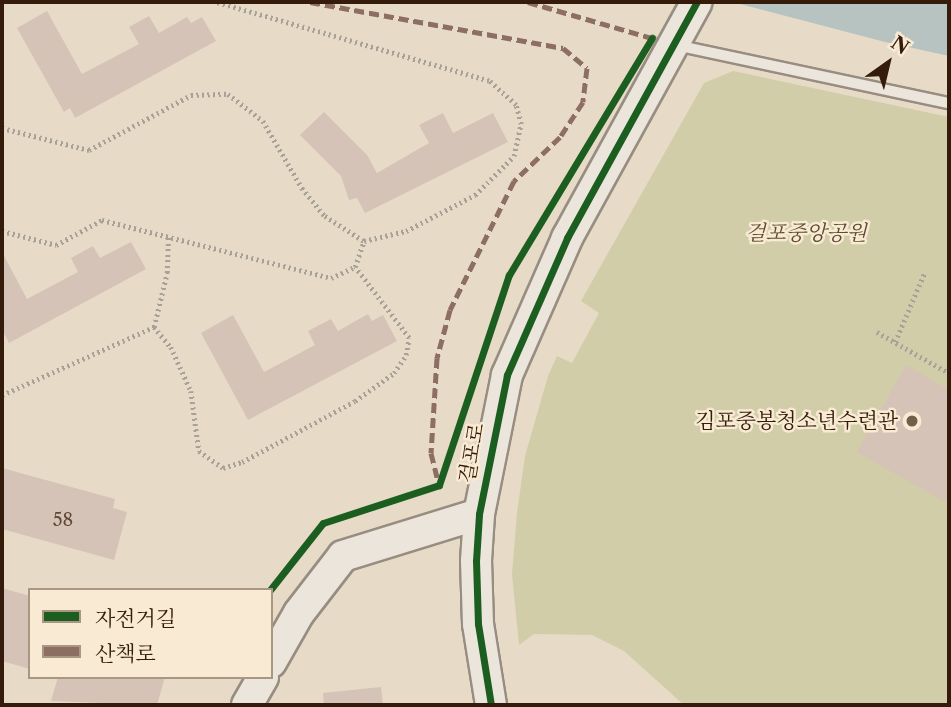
<!DOCTYPE html>
<html>
<head>
<meta charset="utf-8">
<style>
  body { margin:0 }
  #map { position:relative; width:951px; height:707px; overflow:hidden; background:#e7dbc8; font-family:"Libre Caslon Text","Noto Serif KR",serif }
  div>[style] { position:absolute }
  [style*='--x'] { left:calc(var(--x)*1px); top:calc(var(--y)*1px); width:calc(var(--w)*1px); rotate:calc(var(--a)*1deg) }
  .green>* { inset:0; background:#d0cda8 }
  .water>* { inset:0; background:#b6c3c0 }
  .building>* { inset:0; background:#d4c3b6 }
  .path>* { height:4.5px; margin-top:-2.25px; transform-origin:0; background:repeating-linear-gradient(90deg,#a8a198 0 2px,transparent 0 5.5px) }
  .roads { filter:drop-shadow(2px 0 #978d80) drop-shadow(-2px 0 #978d80) drop-shadow(0 2px #978d80) drop-shadow(0 -2px #978d80) }
  .lane>* { height:10px; margin:-5px; padding:0 5px; transform-origin:5px; border-radius:5px; background:#ebe5dc }
  .secondary>* { height:30px; margin:-15px; padding:0 15px; transform-origin:15px; border-radius:15px; background:#ebe5dc }
  .quiet>* { height:5px; margin-top:-2.5px; transform-origin:0; background:repeating-linear-gradient(90deg,#8d6e63 0 10px,transparent 0 15px) }
  .cycleway>* { height:7px; margin:-3.5px; padding:0 3.5px; transform-origin:3.5px; border-radius:3.5px; background:#1b5e20 }
  .dots>* { width:19px; height:19px; translate:-50% -50%; box-sizing:border-box; border:4px solid #f8ead3; border-radius:50% }
  span { translate:-50% -50%; white-space:nowrap; text-align:center; line-height:1.15; -webkit-text-stroke:5px #f8ead3; paint-order:stroke }
  .number-label { font-size:18px; color:#5e4737 }
  .number-label span { -webkit-text-stroke-width:0 }
  .park-label { font-size:21px; color:#5d4d32; font-style:italic }
  .poi-label { font-size:21px; color:#341b0a }
  .right { translate:-100% -50%; text-align:right }
  .street-label { font-size:21px; color:#341b0a }
  .frame { position:absolute; inset:0; border:4px solid #341b0a; pointer-events:none }
  .legend { position:absolute; left:28px; top:588px; width:245px; height:91px; box-sizing:border-box; background:#f8ead3; border:2px solid #aa9783; margin:0; padding:9px 12px; list-style:none; font-size:21px; color:#341b0a }
  .legend li { display:flex; align-items:center; gap:14px; height:35px }
  .legend b { width:35px; border:2px solid #aa9783 }
  .north { position:absolute; left:853px; top:28px; width:70px; height:70px; -webkit-text-stroke:5px #f8ead3; paint-order:stroke; rotate:34deg; font-size:19px; font-weight:700; line-height:28px; text-align:center; color:#341b0a }
  .north::after { content:''; display:block; margin:auto; width:24px; height:32px; background:#341b0a; clip-path:polygon(50% 0,100% 100%,50% 72%,0 100%) }
</style>
</head>
<body>
<div id="map">
  <div class="green">
    <div style="clip-path:polygon(733px 71px,949px 117px,949px 705px,684px 705px,624px 651px,592px 635px,534px 634px,519px 645px,512px 574px,517px 513px,525px 456px,548px 376px,557px 356px,572px 363px,599px 313px,581px 301px,704px 83px)"></div>
  </div>
  <div class="water">
    <div style="clip-path:polygon(732px 2px,949px 2px,949px 56px,885px 42px)"></div>
  </div>
  <div class="building">
    <div style="clip-path:polygon(47px 11px,82px 74px,139px 44px,129px 27px,149px 16px,159px 33px,187px 17px,191px 23px,202px 17px,216px 41px,75px 118px,70px 108px,64px 112px,17px 28px)"></div>
    <div style="clip-path:polygon(324px 112px,367px 155px,377px 173px,429px 143px,419px 125px,443px 113px,453px 133px,493px 113px,508px 142px,365px 213px,357px 198px,349px 200px,341px 176px,300px 135px)"></div>
    <div style="clip-path:polygon(131px 242px,146px 269px,9px 343px,2px 329px,2px 252px,27px 299px,78px 272px,71px 258px,93px 246px,100px 258px)"></div>
    <div style="clip-path:polygon(368px 314px,372px 321px,383px 315px,397px 341px,248px 420px,201px 333px,233px 315px,264px 372px,315px 345px,308px 331px,331px 319px,338px 331px)"></div>
    <div style="clip-path:polygon(906px 365px,949px 390px,949px 504px,857px 452px)"></div>
    <div style="clip-path:polygon(2px 468px,115px 499px,113px 508px,127px 512px,114px 560px,2px 529px)"></div>
    <div style="clip-path:polygon(2px 588px,30px 596px,30px 669px,2px 661px)"></div>
    <div style="clip-path:polygon(58px 677px,165px 677px,157px 705px,51px 701px)"></div>
    <div style="clip-path:polygon(381px 687px,383px 705px,324px 705px,323px 693px)"></div>
  </div>
  <div class="path">
    <div style="--x:2;--y:128;--w:90;--a:14.2"></div>
    <div style="--x:89;--y:150;--w:116;--a:-28.3"></div>
    <div style="--x:191;--y:95;--w:37;--a:-2"></div>
    <div style="--x:228;--y:94;--w:44;--a:37.6"></div>
    <div style="--x:263;--y:121;--w:78;--a:59.8"></div>
    <div style="--x:302;--y:188;--w:36;--a:51"></div>
    <div style="--x:325;--y:216;--w:46;--a:32.7"></div>
    <div style="--x:364;--y:241;--w:43;--a:-13.4"></div>
    <div style="--x:406;--y:231;--w:78;--a:-27.6"></div>
    <div style="--x:475;--y:195;--w:55;--a:-45"></div>
    <div style="--x:514;--y:156;--w:33;--a:-78"></div>
    <div style="--x:521;--y:124;--w:20;--a:-105"></div>
    <div style="--x:516;--y:105;--w:36;--a:-138"></div>
    <div style="--x:489;--y:81;--w:285;--a:-163.9"></div>
    <div style="--x:2;--y:231;--w:56;--a:14.5"></div>
    <div style="--x:56;--y:245;--w:52;--a:-28.5"></div>
    <div style="--x:102;--y:220;--w:236;--a:14.2"></div>
    <div style="--x:331;--y:278;--w:26;--a:-25"></div>
    <div style="--x:154;--y:327;--w:56;--a:-76.5"></div>
    <div style="--x:167;--y:273;--w:36;--a:-88"></div>
    <div style="--x:877;--y:332;--w:83;--a:29.7"></div>
    <div style="--x:895;--y:342;--w:74;--a:-66.9"></div>
    <div style="--x:2;--y:395;--w:167;--a:-24.1"></div>
    <div style="--x:154;--y:327;--w:26;--a:50"></div>
    <div style="--x:171;--y:347;--w:48;--a:65.6"></div>
    <div style="--x:191;--y:391;--w:61;--a:82.4"></div>
    <div style="--x:199;--y:451;--w:29;--a:35"></div>
    <div style="--x:223;--y:468;--w:20;--a:-18"></div>
    <div style="--x:242;--y:462;--w:128;--a:-28.4"></div>
    <div style="--x:355;--y:401;--w:48;--a:-35.7"></div>
    <div style="--x:394;--y:373;--w:22;--a:-56"></div>
    <div style="--x:406;--y:355;--w:17;--a:-80"></div>
    <div style="--x:409;--y:338;--w:89;--a:-127.3"></div>
    <div style="--x:355;--y:267;--w:28;--a:-71"></div>
  </div>
  <div class="roads">
    <div class="lane">
      <div style="--x:675;--y:45;--w:280;--a:12"></div>
    </div>
    <div class="secondary">
      <div style="--x:271;--y:662;--w:56;--a:-60.3"></div>
      <div style="--x:299;--y:613;--w:72;--a:-52.3"></div>
      <div style="--x:343;--y:556;--w:142;--a:-17.2"></div>
      <div style="--x:247;--y:705;--w:32;--a:-60"></div>
      <div style="--x:491;--y:705;--w:82;--a:-99.1"></div>
      <div style="--x:478;--y:624;--w:63;--a:-91.8"></div>
      <div style="--x:476;--y:561;--w:47;--a:-86.3"></div>
      <div style="--x:479;--y:514;--w:142;--a:-78.6"></div>
      <div style="--x:507;--y:375;--w:150;--a:-66.3"></div>
      <div style="--x:567;--y:238;--w:269;--a:-61.2"></div>
    </div>
  </div>
  <div class="quiet">
    <div style="--x:310;--y:2;--w:257;--a:10.3"></div>
    <div style="--x:563;--y:48;--w:31;--a:40"></div>
    <div style="--x:587;--y:68;--w:34;--a:97"></div>
    <div style="--x:583;--y:102;--w:42;--a:123.3"></div>
    <div style="--x:560;--y:137;--w:64;--a:136.3"></div>
    <div style="--x:514;--y:181;--w:144;--a:116.4"></div>
    <div style="--x:450;--y:310;--w:50;--a:105.2"></div>
    <div style="--x:437;--y:358;--w:95;--a:93.6"></div>
    <div style="--x:431;--y:453;--w:30;--a:76"></div>
    <div style="--x:528;--y:2;--w:132;--a:16.2"></div>
  </div>
  <div class="cycleway">
    <div style="--x:270;--y:590;--w:85;--a:-51.7"></div>
    <div style="--x:323;--y:523;--w:122;--a:-18.1"></div>
    <div style="--x:439;--y:485;--w:221;--a:-71.6"></div>
    <div style="--x:509;--y:275;--w:277;--a:-58.9"></div>
    <div style="--x:491;--y:705;--w:82;--a:-99.1"></div>
    <div style="--x:478;--y:624;--w:63;--a:-91.8"></div>
    <div style="--x:476;--y:561;--w:47;--a:-86.3"></div>
    <div style="--x:479;--y:514;--w:142;--a:-78.6"></div>
    <div style="--x:507;--y:375;--w:150;--a:-66.3"></div>
    <div style="--x:567;--y:238;--w:269;--a:-61.2"></div>
  </div>
  <div class="dots">
    <div style="left:912px;top:421px;background:#735e4c"></div>
  </div>
  <div class="number-label">
    <span style="left:63px;top:520px">58</span>
  </div>
  <div class="park-label">
    <span style="left:806px;top:233px">걸포중앙공원</span>
  </div>
  <div class="poi-label">
    <span class="right" style="left:898px;top:421px">김포중봉청소년수련관</span>
  </div>
  <div class="street-label">
    <span style="left:472px;top:453px;rotate:-80deg">걸포로</span>
  </div>
  <div class="frame"></div>
  <ul class="legend">
  <li><b style="height:9px;background:#1b5e20"></b>자전거길</li>
  <li><b style="height:9px;background:#8d6e63"></b>산책로</li>
  </ul>
  <div class="north">N</div>
</div>
</body>
</html>
